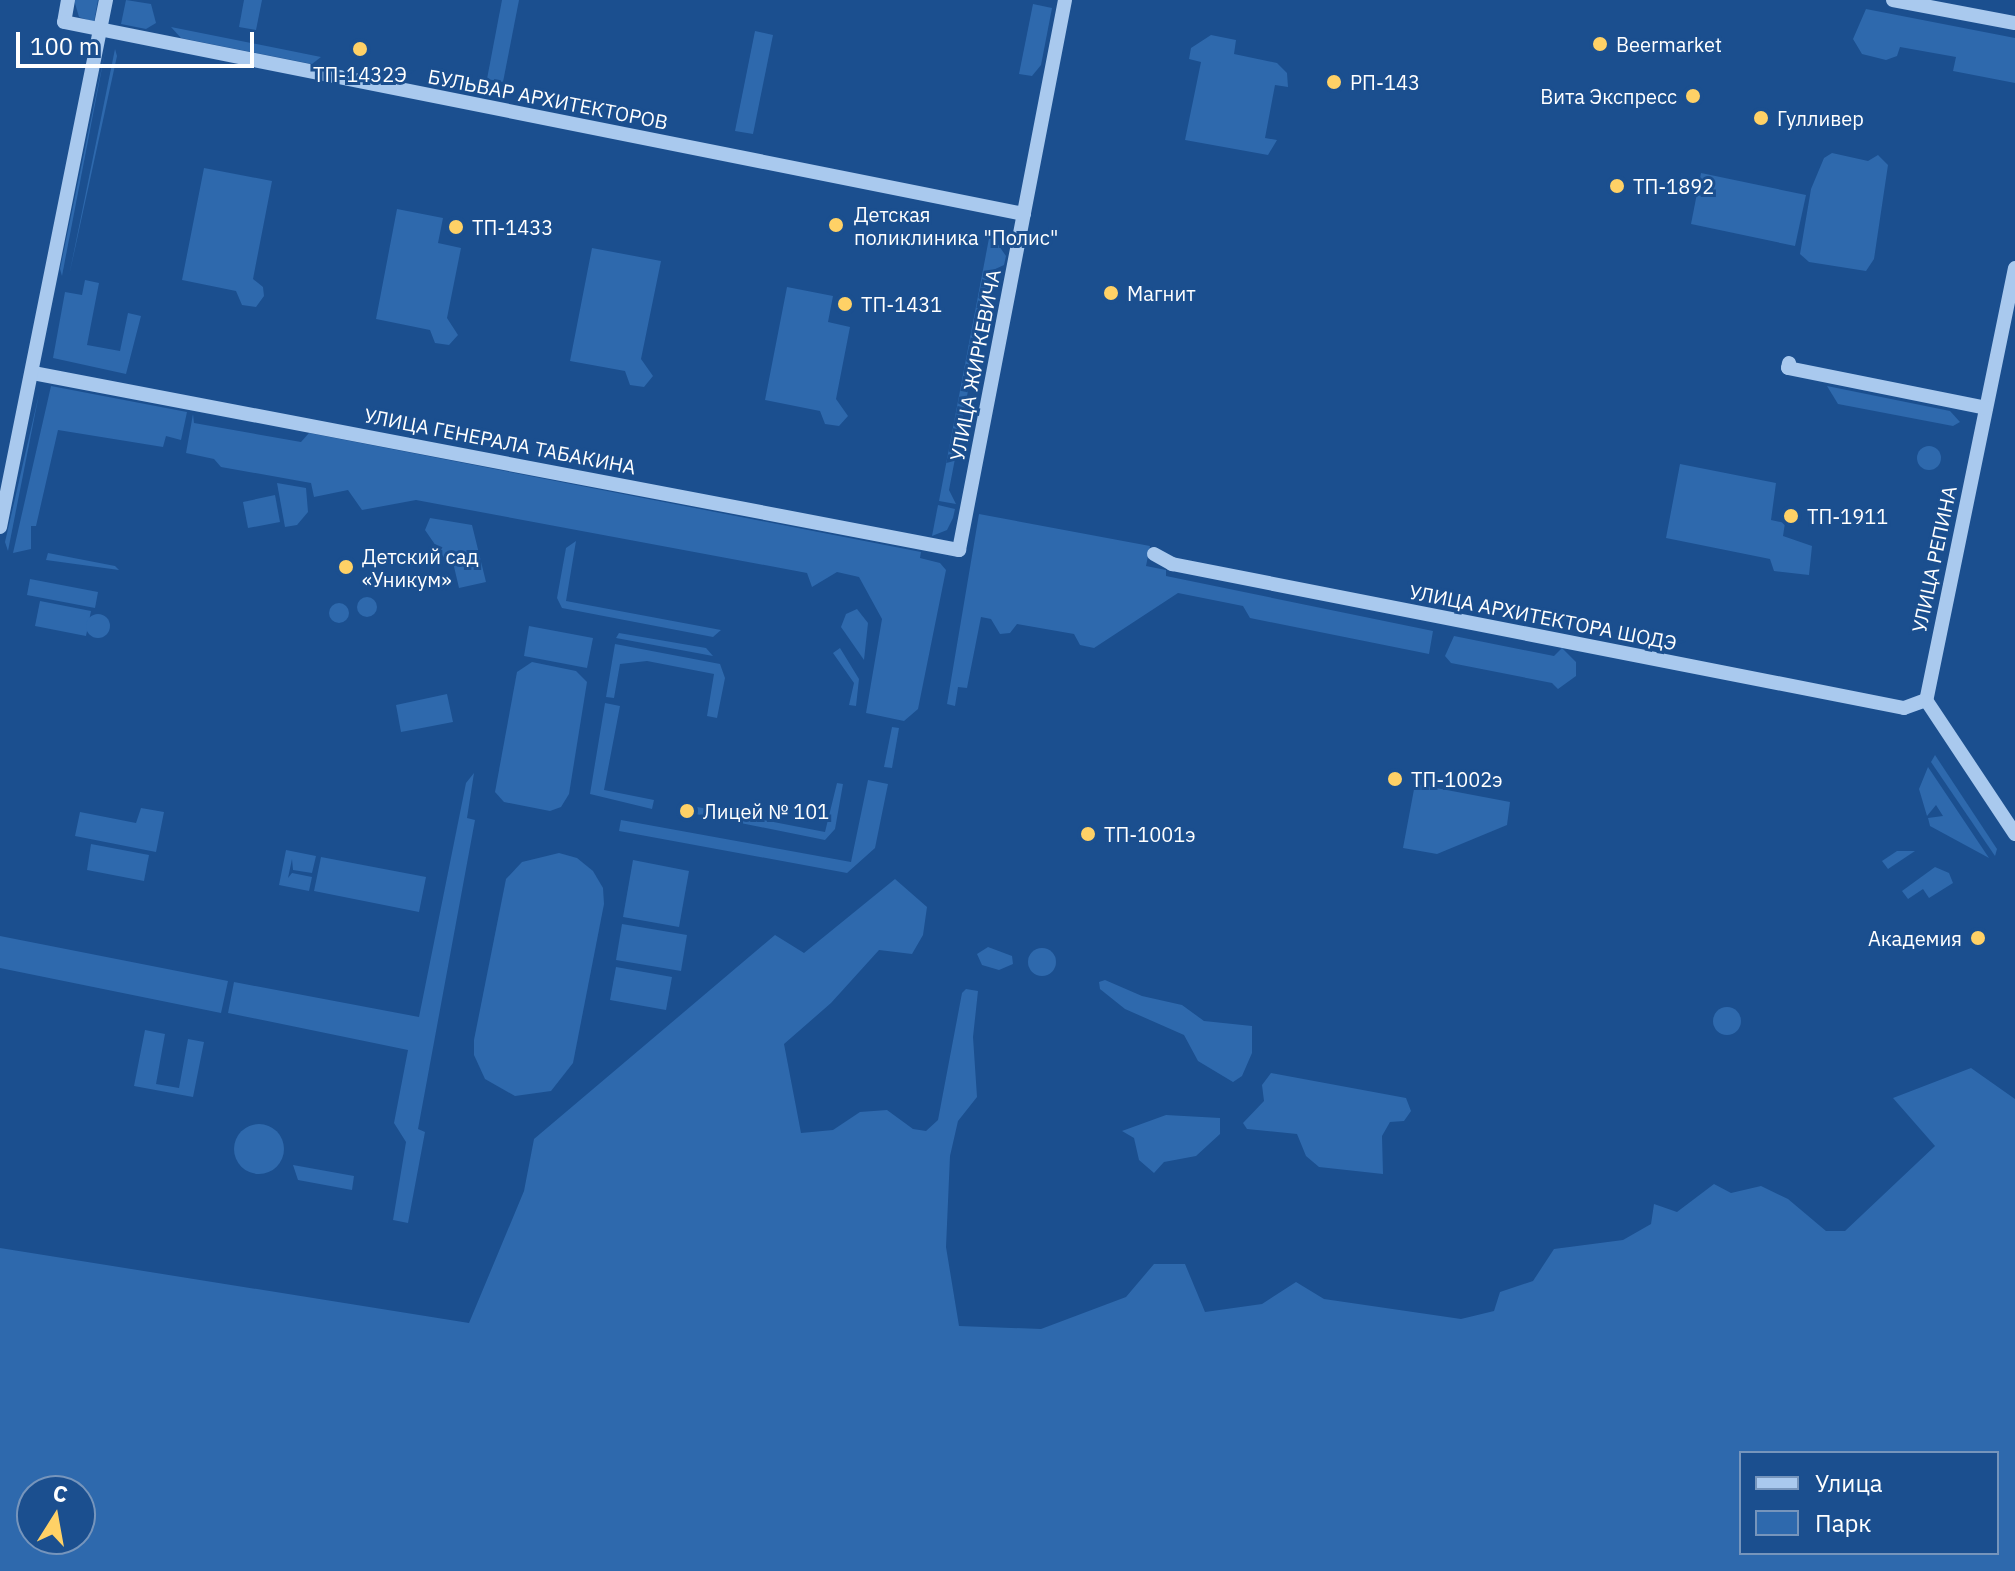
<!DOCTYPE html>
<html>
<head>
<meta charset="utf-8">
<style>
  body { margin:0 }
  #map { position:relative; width:2015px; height:1571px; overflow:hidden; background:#1b4f8f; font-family:"IBM Plex Sans",sans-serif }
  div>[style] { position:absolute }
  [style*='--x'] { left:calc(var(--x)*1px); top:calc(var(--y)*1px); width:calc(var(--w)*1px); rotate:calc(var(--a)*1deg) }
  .green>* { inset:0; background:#2e69ad }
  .round { border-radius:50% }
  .minor>* { height:14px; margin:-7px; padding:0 7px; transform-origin:7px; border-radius:7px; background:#a9c9ee }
  .dots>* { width:22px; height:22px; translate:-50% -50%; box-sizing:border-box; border:4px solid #1b4f8f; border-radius:50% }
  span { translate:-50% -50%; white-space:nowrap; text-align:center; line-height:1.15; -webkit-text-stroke:6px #1b4f8f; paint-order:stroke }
  .poi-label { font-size:20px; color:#fff }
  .left { translate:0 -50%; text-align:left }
  .right { translate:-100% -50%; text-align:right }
  .street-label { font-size:20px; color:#fff }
  .legend { position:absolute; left:1739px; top:1451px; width:260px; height:104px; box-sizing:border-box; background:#1b4f8f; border:2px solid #7695bc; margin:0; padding:10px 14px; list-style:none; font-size:24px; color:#fff }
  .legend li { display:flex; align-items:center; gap:16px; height:40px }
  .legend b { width:40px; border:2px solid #7695bc }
  .north { position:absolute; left:16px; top:1475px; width:80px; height:80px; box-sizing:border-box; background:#1b4f8f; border:2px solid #7695bc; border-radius:50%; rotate:11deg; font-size:22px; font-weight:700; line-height:32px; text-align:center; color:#fff }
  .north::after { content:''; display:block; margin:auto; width:28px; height:36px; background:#ffd166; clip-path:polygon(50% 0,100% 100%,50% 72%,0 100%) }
  .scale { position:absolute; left:16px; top:32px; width:238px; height:36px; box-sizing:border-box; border:4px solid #fff; border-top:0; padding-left:10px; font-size:24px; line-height:28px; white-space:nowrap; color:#fff; -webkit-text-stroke:6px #1b4f8f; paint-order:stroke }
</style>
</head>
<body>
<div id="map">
  <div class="green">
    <div style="clip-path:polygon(74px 0,98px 0,94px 22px,79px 17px)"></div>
    <div style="clip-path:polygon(126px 0,151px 4px,156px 23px,146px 29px,121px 24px)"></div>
    <div style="clip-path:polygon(244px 0,262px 0,256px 30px,239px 27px)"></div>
    <div style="clip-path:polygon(502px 0,519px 0,503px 82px,487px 79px)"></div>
    <div style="clip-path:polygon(1033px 4px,1052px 8px,1041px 65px,1032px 76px,1019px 74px)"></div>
    <div style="clip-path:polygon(1866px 9px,2015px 38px,2015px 83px,1953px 71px,1956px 57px,1900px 47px,1897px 56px,1886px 60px,1862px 54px,1853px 39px)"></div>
    <div style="clip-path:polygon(171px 27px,321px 57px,312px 64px,181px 38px)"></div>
    <div style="clip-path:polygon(755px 31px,773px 35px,753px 134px,735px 131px)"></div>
    <div style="clip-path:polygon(1211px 35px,1236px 40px,1234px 54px,1277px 63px,1287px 73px,1288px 87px,1275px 85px,1265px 138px,1277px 140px,1268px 155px,1185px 140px,1201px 62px,1189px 59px,1191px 48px)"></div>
    <div style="clip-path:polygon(106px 47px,62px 276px,60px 269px)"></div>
    <div style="clip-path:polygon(115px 49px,117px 56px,69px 276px)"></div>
    <div style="clip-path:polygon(1832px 153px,1868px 161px,1878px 155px,1888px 165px,1874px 259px,1866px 271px,1809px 262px,1800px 254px,1811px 189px,1824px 158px)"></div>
    <div style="clip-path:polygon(204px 168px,272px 181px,253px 279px,263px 287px,264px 296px,256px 307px,242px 305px,236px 291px,182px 280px)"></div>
    <div style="clip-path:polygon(1701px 173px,1806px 195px,1795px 246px,1691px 224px)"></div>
    <div style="clip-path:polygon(397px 209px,443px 218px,438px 243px,461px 248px,447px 318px,458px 335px,449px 345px,435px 343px,430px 330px,376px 319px)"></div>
    <div style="clip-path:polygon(990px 233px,1006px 256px,1004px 265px,991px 271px,949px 490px,956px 504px,939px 501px)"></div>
    <div style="clip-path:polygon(592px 248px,661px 261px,641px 359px,653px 376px,644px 387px,630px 385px,625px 371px,570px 361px)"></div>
    <div style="clip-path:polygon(85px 280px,99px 283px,87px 345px,120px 351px,128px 313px,141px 316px,126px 374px,53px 358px,65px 292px,82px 295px)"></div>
    <div style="clip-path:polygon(787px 287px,833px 296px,828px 322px,850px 327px,836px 399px,848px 416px,839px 426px,825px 424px,820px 411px,765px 400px)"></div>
    <div style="clip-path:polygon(51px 386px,187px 412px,181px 440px,166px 436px,163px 447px,58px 430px,36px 526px,31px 526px,31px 549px,13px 553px)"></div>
    <div style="clip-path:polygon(1827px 386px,1950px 411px,1960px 422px,1953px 426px,1838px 404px)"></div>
    <div style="clip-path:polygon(39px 394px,8px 551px,5px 542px)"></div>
    <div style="clip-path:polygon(193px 414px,194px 423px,301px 442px,309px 433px,921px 552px,920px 558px,940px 563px,946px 570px,918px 709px,904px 721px,866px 713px,882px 619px,859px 577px,837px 572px,812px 587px,807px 573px,416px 500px,362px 510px,348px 490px,314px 497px,311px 483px,221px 467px,214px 459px,186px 453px)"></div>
    <div class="round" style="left:1917px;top:446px;width:24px;height:24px"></div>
    <div style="clip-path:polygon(1680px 464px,1776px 483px,1771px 520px,1785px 523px,1783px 536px,1812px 546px,1809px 575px,1774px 571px,1770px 559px,1666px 538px)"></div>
    <div style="clip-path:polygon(277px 483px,306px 488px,308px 512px,297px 525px,285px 527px)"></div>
    <div style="clip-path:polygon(275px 495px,280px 522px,248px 528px,243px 502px)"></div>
    <div style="clip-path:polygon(938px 505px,955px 509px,953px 518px,947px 530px,932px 536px)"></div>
    <div style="clip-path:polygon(979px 514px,1150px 546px,1146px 566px,1166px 570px,1166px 576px,1433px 631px,1429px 654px,1250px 618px,1243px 606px,1178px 593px,1094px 648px,1080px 645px,1074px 634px,1017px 624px,1010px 633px,1000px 634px,991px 619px,981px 617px,967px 688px,958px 687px,955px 706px,947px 704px)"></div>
    <div style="clip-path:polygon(430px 518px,472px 525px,486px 582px,459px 588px,452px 558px,445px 559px,425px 530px)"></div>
    <div style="clip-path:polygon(576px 541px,566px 601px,721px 630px,713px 637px,562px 608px,557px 598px,566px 548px)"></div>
    <div style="clip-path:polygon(48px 553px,115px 566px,119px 570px,46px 560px)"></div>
    <div style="clip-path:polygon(30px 579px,98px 592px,95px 608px,27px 595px)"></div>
    <div class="round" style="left:357px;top:597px;width:20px;height:20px"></div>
    <div style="clip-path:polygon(40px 601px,91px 611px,86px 636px,35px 626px)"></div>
    <div class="round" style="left:329px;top:603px;width:20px;height:20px"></div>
    <div style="clip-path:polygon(857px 609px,868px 623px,864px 660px,841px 627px,846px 614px)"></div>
    <div class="round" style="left:86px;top:614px;width:24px;height:24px"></div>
    <div style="clip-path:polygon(529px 626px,593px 638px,587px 668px,524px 656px)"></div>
    <div style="clip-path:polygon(619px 633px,706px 648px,713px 656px,616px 638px)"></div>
    <div style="clip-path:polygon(1454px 636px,1554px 656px,1562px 648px,1576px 662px,1576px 676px,1558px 689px,1552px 683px,1451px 663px,1445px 656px)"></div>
    <div style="clip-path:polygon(615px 644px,720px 664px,725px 678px,717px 718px,707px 716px,714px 674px,647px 661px,620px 664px,614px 698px,606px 697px)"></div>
    <div style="clip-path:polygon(840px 648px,859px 679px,856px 706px,849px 705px,854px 683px,833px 653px)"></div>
    <div style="clip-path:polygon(532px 662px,576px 671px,587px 682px,569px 794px,561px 807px,550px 811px,504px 802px,495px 792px,517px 672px)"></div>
    <div style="clip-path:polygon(447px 694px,453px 722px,401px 732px,396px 705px)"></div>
    <div style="clip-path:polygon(605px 703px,620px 706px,604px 790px,654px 800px,652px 809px,590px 794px)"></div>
    <div style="clip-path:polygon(892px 727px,899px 728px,892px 768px,884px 767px)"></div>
    <div style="clip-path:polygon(1935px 755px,1997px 849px,1995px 856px,1931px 762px)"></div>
    <div style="clip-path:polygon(1928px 767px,1989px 858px,1930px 826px,1928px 818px,1943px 816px,1936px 805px,1927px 816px,1919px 789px)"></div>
    <div style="clip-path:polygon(474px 773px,467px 818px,475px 820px,418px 1129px,425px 1132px,408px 1223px,393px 1220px,406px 1142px,394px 1123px,408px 1050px,228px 1013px,234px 982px,419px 1017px,466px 783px)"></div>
    <div style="clip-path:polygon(868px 780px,888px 784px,875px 848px,847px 873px,619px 831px,621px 820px,851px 862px)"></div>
    <div style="clip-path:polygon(837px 783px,843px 784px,835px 829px,825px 840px,691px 813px,692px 806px,825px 832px)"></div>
    <div style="clip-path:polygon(1415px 784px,1510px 802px,1507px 825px,1437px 854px,1403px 848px)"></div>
    <div style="clip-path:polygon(141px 808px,164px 812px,156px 852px,75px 836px,80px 812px,136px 823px)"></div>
    <div style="clip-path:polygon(91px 844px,149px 855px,144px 881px,87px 870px)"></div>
    <div style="clip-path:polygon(286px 850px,316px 856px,312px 873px,293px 870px,292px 859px,288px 878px,292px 873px,312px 877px,309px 891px,279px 885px)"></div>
    <div style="clip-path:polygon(1897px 851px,1915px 851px,1888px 869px,1882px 861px)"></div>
    <div style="clip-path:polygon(559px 853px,577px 858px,593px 871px,603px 888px,604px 904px,573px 1063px,551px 1091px,515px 1096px,485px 1079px,474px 1055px,474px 1040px,506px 879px,522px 862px)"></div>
    <div style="clip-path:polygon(321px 857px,426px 877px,419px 912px,314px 891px)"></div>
    <div style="clip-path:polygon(633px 860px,689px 871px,679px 927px,623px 917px)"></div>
    <div style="clip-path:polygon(1935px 867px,1949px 873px,1953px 883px,1929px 898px,1923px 889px,1908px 899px,1902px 891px)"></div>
    <div style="clip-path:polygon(evenodd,895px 879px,927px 907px,923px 935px,912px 954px,879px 950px,831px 1003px,784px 1044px,801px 1133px,833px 1130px,860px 1112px,887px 1110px,913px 1129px,926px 1131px,938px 1120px,962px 993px,966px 989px,978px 991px,973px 1037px,977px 1097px,958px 1121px,950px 1156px,946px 1247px,959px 1326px,1041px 1329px,1126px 1297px,1154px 1264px,1185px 1264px,1205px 1312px,1262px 1304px,1296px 1282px,1324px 1299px,1461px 1319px,1494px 1311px,1500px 1292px,1533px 1281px,1554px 1249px,1623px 1240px,1651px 1224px,1654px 1204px,1677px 1212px,1714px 1184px,1731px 1193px,1761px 1186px,1788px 1199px,1826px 1231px,1845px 1231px,1935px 1146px,1893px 1098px,1971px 1068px,2015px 1099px,2015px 1571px,0 1571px,0 1248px,469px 1323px,524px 1191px,534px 1139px,775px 935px,804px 953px,895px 879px,1741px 1453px,1997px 1453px,1997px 1553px,1741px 1553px,1741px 1453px,895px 879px,32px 1491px,80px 1491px,80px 1539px,32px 1539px,32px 1491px)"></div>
    <div style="clip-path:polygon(622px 924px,687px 935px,681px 971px,616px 960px)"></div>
    <div style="clip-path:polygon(0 936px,228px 981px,221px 1013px,0 968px)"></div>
    <div style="clip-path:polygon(988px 947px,1012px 956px,1013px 964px,999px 970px,982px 965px,977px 954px)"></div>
    <div class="round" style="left:1028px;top:948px;width:28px;height:28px"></div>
    <div style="clip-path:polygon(616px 967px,672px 977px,666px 1010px,610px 1000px)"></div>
    <div style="clip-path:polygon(1105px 980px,1142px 996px,1182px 1005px,1204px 1021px,1252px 1026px,1252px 1053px,1242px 1076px,1233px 1082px,1198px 1061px,1184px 1035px,1125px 1009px,1100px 989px,1099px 982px)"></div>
    <div class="round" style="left:1713px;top:1007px;width:28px;height:28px"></div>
    <div style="clip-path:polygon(145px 1030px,165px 1034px,156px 1084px,179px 1088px,188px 1039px,204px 1042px,193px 1097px,134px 1086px)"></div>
    <div style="clip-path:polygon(1271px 1073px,1406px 1098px,1411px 1111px,1404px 1121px,1390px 1122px,1382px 1136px,1383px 1174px,1319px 1167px,1306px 1156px,1297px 1134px,1247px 1129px,1243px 1123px,1264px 1101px,1262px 1085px)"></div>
    <div style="clip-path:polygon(1166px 1115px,1220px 1118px,1220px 1134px,1196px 1156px,1164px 1162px,1154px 1173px,1139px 1160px,1134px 1138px,1122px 1131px)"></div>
    <div class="round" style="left:234px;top:1124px;width:50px;height:50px"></div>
    <div style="clip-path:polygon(293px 1165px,354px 1176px,352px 1190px,298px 1180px)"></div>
  </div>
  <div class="minor">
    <div style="--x:68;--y:0;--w:22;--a:100"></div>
    <div style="--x:64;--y:22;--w:979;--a:11.31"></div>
    <div style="--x:1893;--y:0;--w:124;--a:10.7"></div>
    <div style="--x:2015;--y:268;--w:441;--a:101.6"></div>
    <div style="--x:1926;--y:700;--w:161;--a:56.4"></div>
    <div style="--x:1789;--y:363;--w:5;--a:101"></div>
    <div style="--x:1788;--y:368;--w:202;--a:11.4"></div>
    <div style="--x:33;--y:373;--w:943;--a:10.82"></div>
    <div style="--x:959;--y:550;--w:560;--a:-79.09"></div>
    <div style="--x:0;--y:527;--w:538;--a:-78.63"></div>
    <div style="--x:1154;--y:554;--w:21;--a:29"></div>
    <div style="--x:1172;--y:564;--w:746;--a:11.13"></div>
    <div style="--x:1904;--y:708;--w:23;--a:-20"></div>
  </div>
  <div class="dots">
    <div style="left:1600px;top:44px;background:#ffd166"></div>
    <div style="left:360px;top:49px;background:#ffd166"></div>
    <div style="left:1334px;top:82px;background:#ffd166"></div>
    <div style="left:1693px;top:96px;background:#ffd166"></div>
    <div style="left:1761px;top:118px;background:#ffd166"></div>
    <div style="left:1617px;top:186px;background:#ffd166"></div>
    <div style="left:836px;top:225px;background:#ffd166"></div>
    <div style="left:456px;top:227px;background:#ffd166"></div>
    <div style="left:1111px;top:293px;background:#ffd166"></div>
    <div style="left:845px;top:304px;background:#ffd166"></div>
    <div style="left:1791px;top:516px;background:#ffd166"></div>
    <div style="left:346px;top:567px;background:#ffd166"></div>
    <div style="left:1395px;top:779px;background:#ffd166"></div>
    <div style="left:687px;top:811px;background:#ffd166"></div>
    <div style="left:1088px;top:834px;background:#ffd166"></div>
    <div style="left:1978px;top:938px;background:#ffd166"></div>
  </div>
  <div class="poi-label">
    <span class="left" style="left:1616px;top:44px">Beermarket</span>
    <span style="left:360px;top:74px">ТП-1432Э</span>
    <span class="left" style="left:1350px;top:82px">РП-143</span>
    <span class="right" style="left:1677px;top:96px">Вита Экспресс</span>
    <span class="left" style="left:1777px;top:118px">Гулливер</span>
    <span class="left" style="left:1633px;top:186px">ТП-1892</span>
    <span class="left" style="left:854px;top:226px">Детская<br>поликлиника "Полис"</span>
    <span class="left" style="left:472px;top:227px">ТП-1433</span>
    <span class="left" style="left:1127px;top:293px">Магнит</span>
    <span class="left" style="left:861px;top:304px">ТП-1431</span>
    <span class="left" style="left:1807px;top:516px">ТП-1911</span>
    <span class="left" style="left:362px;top:568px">Детский сад<br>«Уникум»</span>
    <span class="left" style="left:1411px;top:779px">ТП-1002э</span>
    <span class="left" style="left:703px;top:811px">Лицей № 101</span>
    <span class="left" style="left:1104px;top:834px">ТП-1001э</span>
    <span class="right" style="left:1962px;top:938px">Академия</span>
  </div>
  <div class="street-label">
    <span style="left:548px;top:99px;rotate:11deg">БУЛЬВАР АРХИТЕКТОРОВ</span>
    <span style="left:975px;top:365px;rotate:-79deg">УЛИЦА ЖИРКЕВИЧА</span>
    <span style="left:500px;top:441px;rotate:11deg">УЛИЦА ГЕНЕРАЛА ТАБАКИНА</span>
    <span style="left:1934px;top:559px;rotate:-78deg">УЛИЦА РЕПИНА</span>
    <span style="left:1543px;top:617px;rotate:11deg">УЛИЦА АРХИТЕКТОРА ШОДЭ</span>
  </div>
  <ul class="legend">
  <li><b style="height:10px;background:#a9c9ee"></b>Улица</li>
  <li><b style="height:22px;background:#2e69ad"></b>Парк</li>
  </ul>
  <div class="north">С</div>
  <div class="scale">100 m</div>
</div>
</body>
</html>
